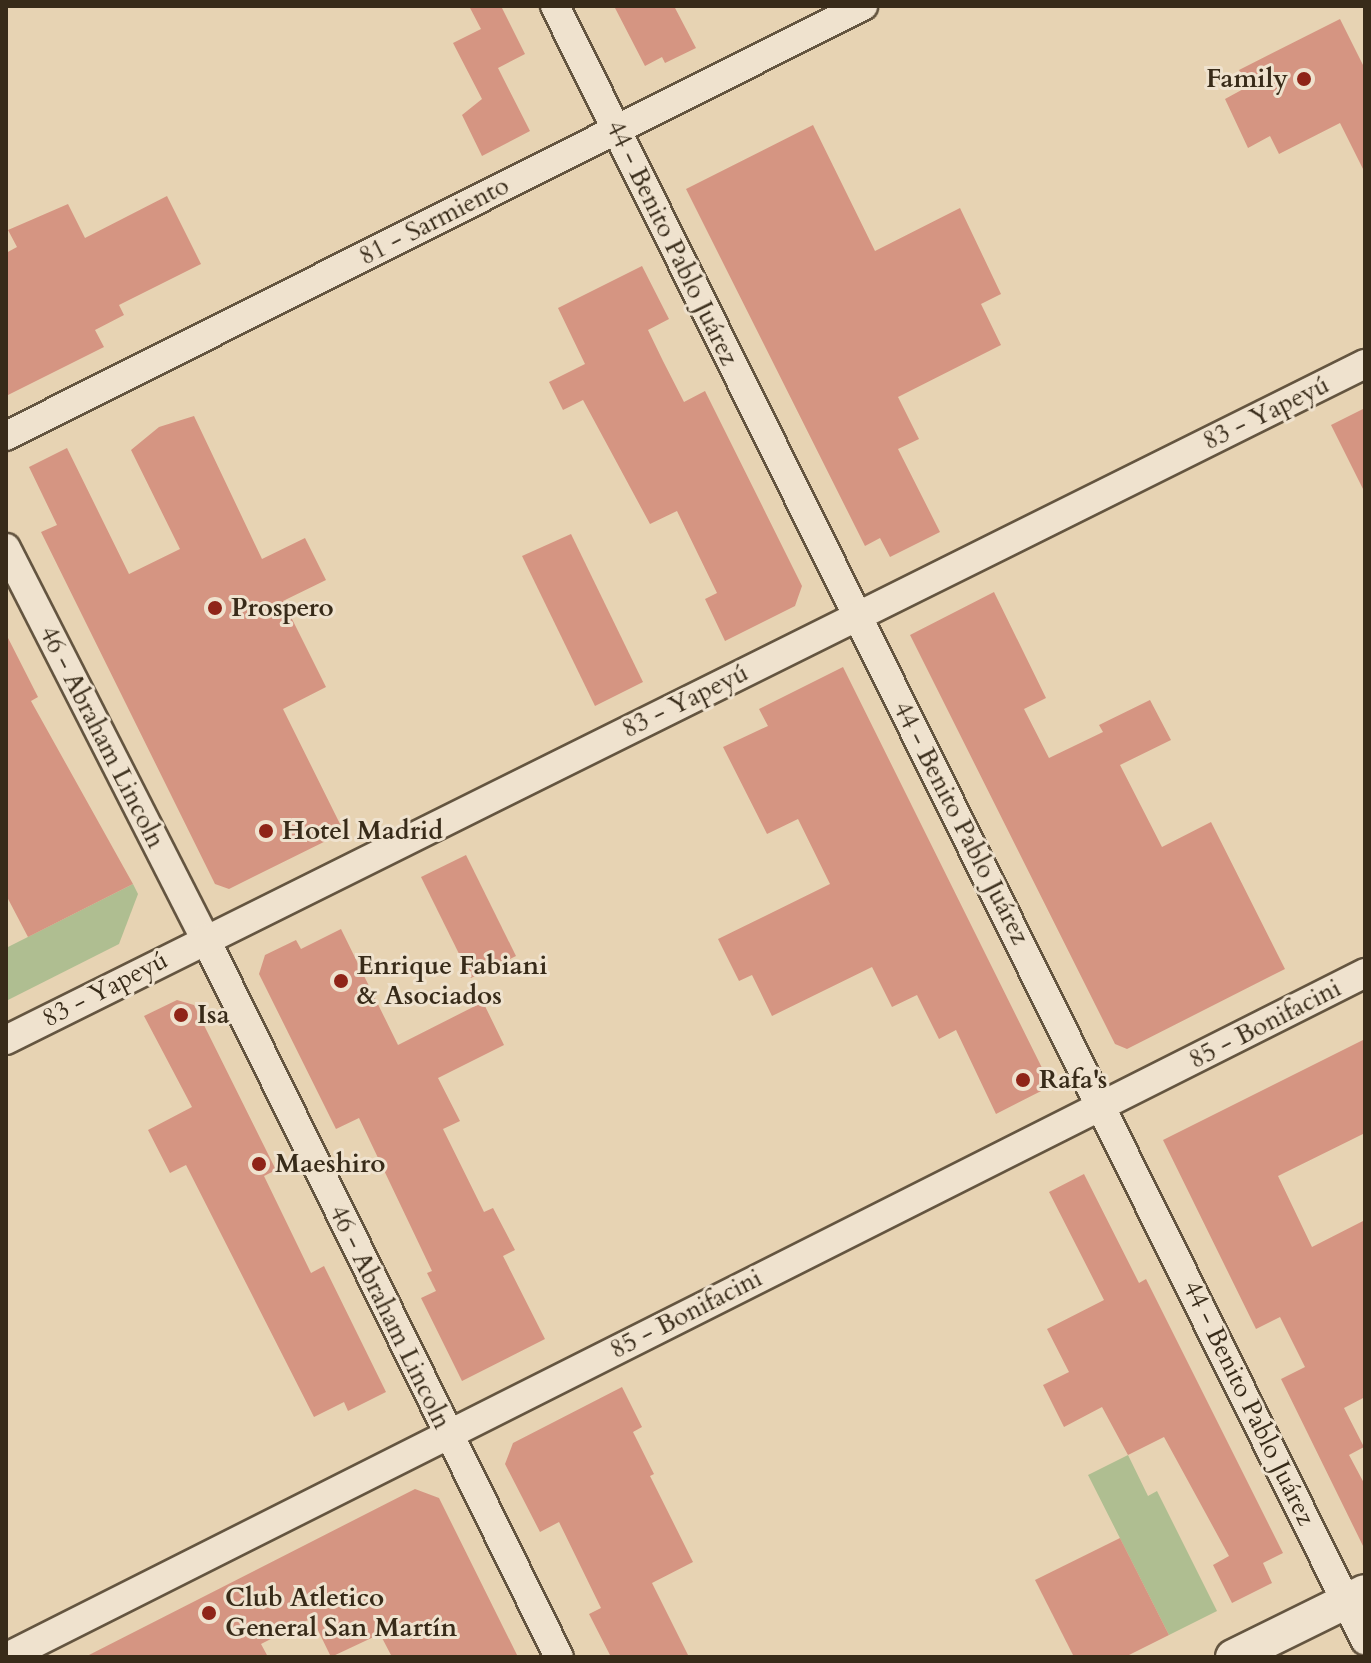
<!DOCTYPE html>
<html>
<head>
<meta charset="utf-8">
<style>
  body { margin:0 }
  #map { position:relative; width:1371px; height:1663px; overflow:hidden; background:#e7d3b3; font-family:Cardo,serif }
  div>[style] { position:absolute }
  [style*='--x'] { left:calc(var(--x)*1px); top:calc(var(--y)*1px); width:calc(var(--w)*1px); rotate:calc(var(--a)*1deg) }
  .green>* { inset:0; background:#afbe91 }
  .building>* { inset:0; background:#d59582 }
  .roads { filter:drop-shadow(2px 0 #645540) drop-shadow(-2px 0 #645540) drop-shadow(0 2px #645540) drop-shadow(0 -2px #645540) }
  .minor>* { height:28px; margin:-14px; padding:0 14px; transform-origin:14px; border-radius:14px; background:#efe2ce }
  .tertiary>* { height:34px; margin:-17px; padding:0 17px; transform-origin:17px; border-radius:17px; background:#efe2ce }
  .dots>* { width:22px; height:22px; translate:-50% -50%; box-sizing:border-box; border:4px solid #efe2ce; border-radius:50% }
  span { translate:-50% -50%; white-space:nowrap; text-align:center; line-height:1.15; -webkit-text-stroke:6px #efe2ce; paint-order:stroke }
  .poi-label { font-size:26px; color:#382b19; font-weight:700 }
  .right { translate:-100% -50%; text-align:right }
  .left { translate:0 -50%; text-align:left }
  .street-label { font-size:26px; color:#382b19 }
  .frame { position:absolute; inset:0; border:8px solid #382b19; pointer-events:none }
</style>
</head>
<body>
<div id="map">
  <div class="green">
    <div style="clip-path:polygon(133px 884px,138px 894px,119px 944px,6px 1001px,6px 948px)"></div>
    <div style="clip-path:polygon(1128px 1455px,1148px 1496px,1157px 1491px,1217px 1611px,1169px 1635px,1088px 1475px)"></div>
  </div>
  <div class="building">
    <div style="clip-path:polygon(469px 6px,501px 6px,525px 54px,498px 68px,530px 131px,482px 156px,462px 115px,482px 99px,453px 43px,481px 29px)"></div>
    <div style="clip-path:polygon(614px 6px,674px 6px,696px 48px,665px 63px,662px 57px,645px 66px)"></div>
    <div style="clip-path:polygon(1340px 19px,1365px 69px,1365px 173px,1340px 123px,1279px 154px,1270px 136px,1248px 148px,1225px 99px,1247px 87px,1239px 70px)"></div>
    <div style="clip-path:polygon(813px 125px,875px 251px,960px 208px,1001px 294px,981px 304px,1001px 345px,898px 397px,919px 439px,898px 449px,940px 532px,890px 557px,880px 538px,865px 546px,686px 189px)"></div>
    <div style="clip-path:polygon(167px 196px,201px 264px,119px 305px,124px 315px,95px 330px,104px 347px,6px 396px,6px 253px,17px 247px,8px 230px,68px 204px,85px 238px)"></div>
    <div style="clip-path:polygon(642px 266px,669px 319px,648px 330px,663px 361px,684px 402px,705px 391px,802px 586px,795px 606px,725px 641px,705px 599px,717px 593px,677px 511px,650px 524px,583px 400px,563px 410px,549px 382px,585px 364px,558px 308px)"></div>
    <div style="clip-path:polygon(1365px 408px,1365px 493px,1331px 425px)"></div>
    <div style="clip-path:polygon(194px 416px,262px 559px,305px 538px,326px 580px,283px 601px,326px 687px,283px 709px,344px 832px,229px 889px,215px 884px,41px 532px,57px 525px,29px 467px,67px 448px,129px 574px,180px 549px,131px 450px,159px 427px)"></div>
    <div style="clip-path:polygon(571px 534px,643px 682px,595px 706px,522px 556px)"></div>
    <div style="clip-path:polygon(994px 592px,1046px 698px,1024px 709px,1049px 758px,1103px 732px,1099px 725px,1150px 700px,1171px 740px,1120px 765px,1162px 847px,1211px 822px,1285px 969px,1127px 1049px,1115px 1044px,910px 635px)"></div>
    <div style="clip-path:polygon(6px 634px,38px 697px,31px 701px,133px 884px,28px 937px,6px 895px)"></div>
    <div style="clip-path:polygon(843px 667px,1051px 1086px,996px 1114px,956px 1030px,939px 1039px,917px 995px,892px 1007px,872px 967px,772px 1016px,752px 975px,739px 981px,718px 939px,830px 884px,798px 819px,767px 834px,723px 747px,768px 726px,759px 709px)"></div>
    <div style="clip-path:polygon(466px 855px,516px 956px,471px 978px,421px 877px)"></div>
    <div style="clip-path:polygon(341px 929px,398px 1045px,483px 1002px,504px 1045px,438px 1078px,460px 1121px,443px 1129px,484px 1212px,493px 1208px,515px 1250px,503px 1256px,545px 1339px,462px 1381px,421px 1298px,436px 1291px,427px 1273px,432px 1271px,359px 1118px,336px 1129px,259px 974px,265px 955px,296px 940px,301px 949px)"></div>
    <div style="clip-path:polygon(177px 1000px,194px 1005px,276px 1170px,264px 1176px,311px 1273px,324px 1266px,386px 1392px,348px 1411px,344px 1402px,314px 1417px,186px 1165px,170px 1173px,148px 1130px,192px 1107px,144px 1016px)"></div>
    <div style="clip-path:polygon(1365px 1039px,1365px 1133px,1278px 1176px,1312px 1247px,1365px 1220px,1365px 1397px,1344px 1408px,1364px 1447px,1349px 1455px,1365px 1485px,1365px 1550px,1281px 1379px,1305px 1367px,1280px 1317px,1256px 1329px,1163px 1140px)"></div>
    <div style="clip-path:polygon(1084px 1174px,1139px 1283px,1146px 1279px,1283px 1553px,1263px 1563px,1272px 1583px,1232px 1603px,1213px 1565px,1229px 1556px,1164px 1437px,1128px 1455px,1102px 1407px,1064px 1427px,1043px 1385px,1069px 1372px,1047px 1329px,1104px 1300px,1049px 1192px)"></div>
    <div style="clip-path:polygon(622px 1387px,642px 1427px,633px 1432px,654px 1474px,650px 1476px,693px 1562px,652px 1583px,689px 1657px,611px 1657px,589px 1614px,601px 1608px,559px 1522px,540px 1532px,505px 1464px,513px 1443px)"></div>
    <div style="clip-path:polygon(415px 1489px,439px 1498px,518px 1657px,392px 1657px,380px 1634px,331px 1657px,312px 1618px,261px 1644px,268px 1657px,85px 1657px)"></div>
    <div style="clip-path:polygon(1120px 1538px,1169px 1635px,1125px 1657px,1074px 1657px,1035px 1580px)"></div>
  </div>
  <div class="roads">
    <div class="minor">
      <div style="--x:555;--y:6;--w:1824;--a:63.63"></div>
      <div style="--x:6;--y:436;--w:959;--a:-26.65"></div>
      <div style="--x:6;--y:548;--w:438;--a:63"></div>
      <div style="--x:205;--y:938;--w:801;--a:63.79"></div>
      <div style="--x:6;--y:1040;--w:1518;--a:-26.45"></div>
      <div style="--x:7;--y:1657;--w:1521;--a:-26.73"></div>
    </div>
    <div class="tertiary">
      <div style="--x:1233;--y:1657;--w:147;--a:-26.2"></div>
    </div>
  </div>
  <div class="dots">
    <div style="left:1304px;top:79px;background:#8f2418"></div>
    <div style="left:215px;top:608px;background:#8f2418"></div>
    <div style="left:266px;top:831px;background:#8f2418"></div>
    <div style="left:341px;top:981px;background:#8f2418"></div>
    <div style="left:181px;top:1015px;background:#8f2418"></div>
    <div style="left:1023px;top:1080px;background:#8f2418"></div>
    <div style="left:259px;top:1164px;background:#8f2418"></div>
    <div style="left:209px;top:1613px;background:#8f2418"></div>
  </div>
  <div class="poi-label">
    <span class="right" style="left:1288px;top:79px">Family</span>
    <span class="left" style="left:231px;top:608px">Prospero</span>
    <span class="left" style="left:282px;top:831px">Hotel Madrid</span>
    <span class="left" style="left:357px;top:981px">Enrique Fabiani<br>&amp; Asociados</span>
    <span class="left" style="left:197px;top:1015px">Isa</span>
    <span class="left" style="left:1039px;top:1080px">Rafa's</span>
    <span class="left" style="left:275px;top:1164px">Maeshiro</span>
    <span class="left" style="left:225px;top:1613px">Club Atletico<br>General San Martín</span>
  </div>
  <div class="street-label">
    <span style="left:434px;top:221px;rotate:-27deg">81 - Sarmiento</span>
    <span style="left:672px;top:243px;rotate:64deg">44 - Benito Pablo Juárez</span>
    <span style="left:1266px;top:413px;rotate:-26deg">83 - Yapeyú</span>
    <span style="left:685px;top:701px;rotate:-26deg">83 - Yapeyú</span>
    <span style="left:102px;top:737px;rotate:63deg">46 - Abraham Lincoln</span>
    <span style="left:961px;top:823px;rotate:63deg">44 - Benito Pablo Juárez</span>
    <span style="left:105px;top:989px;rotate:-27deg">83 - Yapeyú</span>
    <span style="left:1265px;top:1024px;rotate:-27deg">85 - Bonifacini</span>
    <span style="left:686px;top:1314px;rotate:-27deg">85 - Bonifacini</span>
    <span style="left:390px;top:1317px;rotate:64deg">46 - Abraham Lincoln</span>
    <span style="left:1249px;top:1403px;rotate:64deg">44 - Benito Pablo Juárez</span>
  </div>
  <div class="frame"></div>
</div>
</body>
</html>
